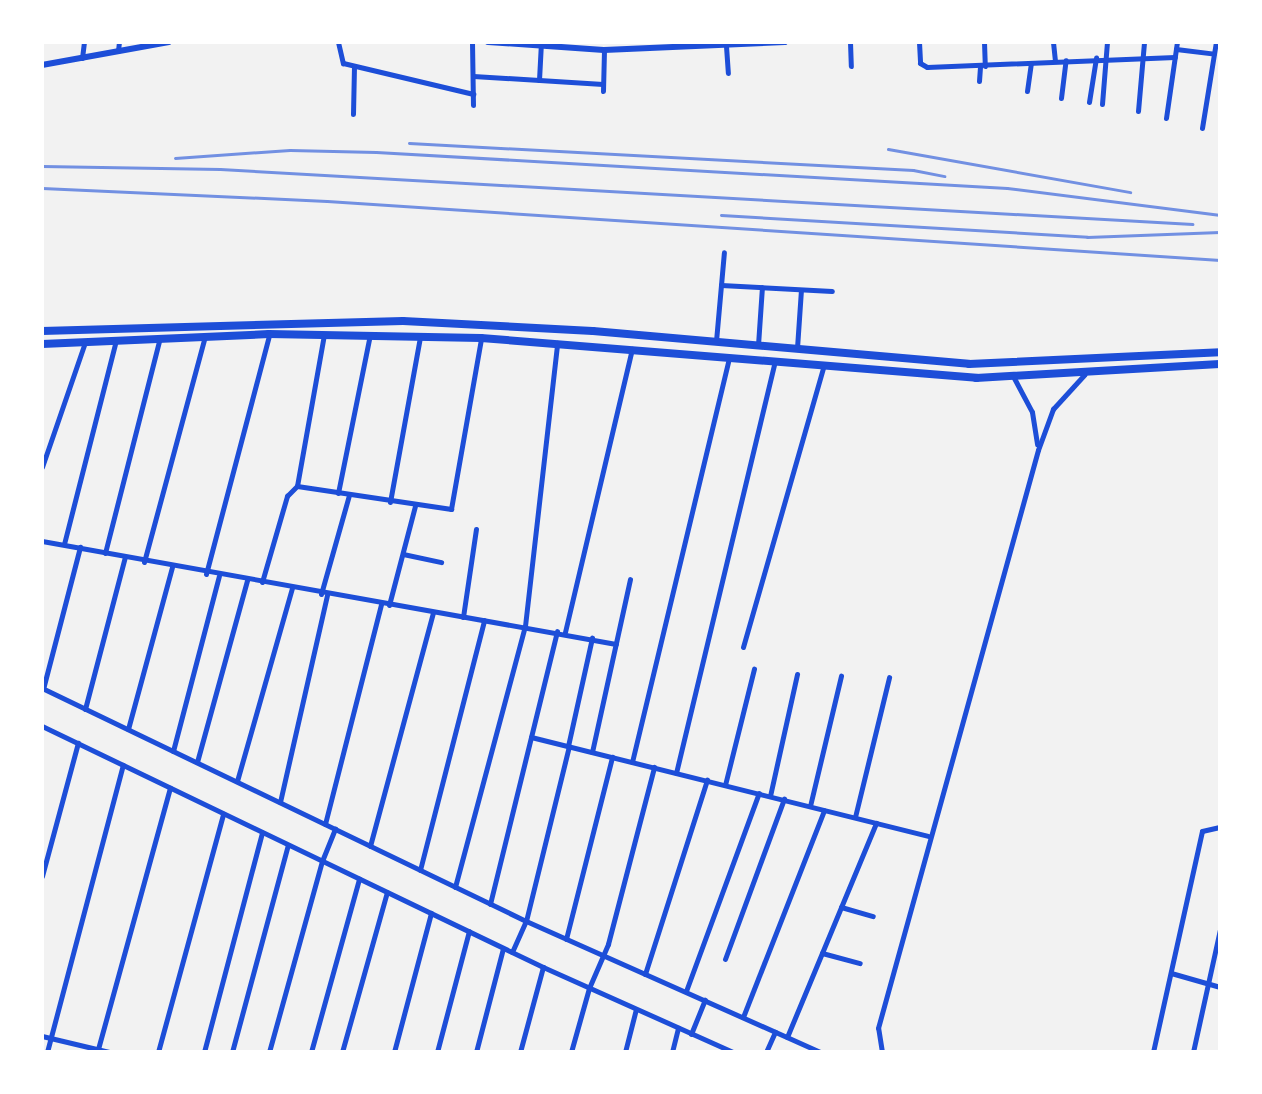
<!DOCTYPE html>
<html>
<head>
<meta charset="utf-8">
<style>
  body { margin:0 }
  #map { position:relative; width:1262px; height:1094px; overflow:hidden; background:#f2f2f2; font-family:Mulish,sans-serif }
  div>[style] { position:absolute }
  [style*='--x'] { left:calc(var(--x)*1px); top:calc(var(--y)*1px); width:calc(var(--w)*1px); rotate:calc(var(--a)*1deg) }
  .minor>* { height:5px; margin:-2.5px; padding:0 2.5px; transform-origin:2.5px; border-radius:2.5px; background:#1d4ed8 }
  .tertiary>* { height:6px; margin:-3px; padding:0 3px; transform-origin:3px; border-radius:3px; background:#1d4ed8 }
  .primary>* { height:8px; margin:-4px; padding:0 4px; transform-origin:4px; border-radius:4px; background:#1d4ed8 }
  .rail>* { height:3px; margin:-1.5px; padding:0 1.5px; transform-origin:1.5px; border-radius:1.5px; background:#7290e2 }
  span { translate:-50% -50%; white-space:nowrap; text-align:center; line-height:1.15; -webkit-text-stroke:6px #fff; paint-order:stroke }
  .frame { position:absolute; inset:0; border:44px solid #fff; pointer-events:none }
</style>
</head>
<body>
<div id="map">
  <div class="minor">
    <div style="--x:338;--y:42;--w:22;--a:77"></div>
    <div style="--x:343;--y:63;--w:134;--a:13.4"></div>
    <div style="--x:472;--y:42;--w:63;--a:89.1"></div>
    <div style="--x:850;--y:42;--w:24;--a:88"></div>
    <div style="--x:919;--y:42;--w:21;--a:87"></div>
    <div style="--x:920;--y:63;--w:8;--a:30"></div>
    <div style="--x:927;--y:67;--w:248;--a:-2.3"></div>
    <div style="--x:984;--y:42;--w:24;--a:88"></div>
    <div style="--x:1053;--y:42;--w:19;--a:84"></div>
    <div style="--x:726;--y:46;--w:27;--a:86"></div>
    <div style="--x:1176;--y:49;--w:38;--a:7"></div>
    <div style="--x:118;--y:51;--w:9;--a:-84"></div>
    <div style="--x:82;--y:58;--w:16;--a:-83"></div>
    <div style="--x:473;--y:76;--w:130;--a:3.5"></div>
    <div style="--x:539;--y:80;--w:33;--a:-87"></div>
    <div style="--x:979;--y:81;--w:15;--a:-86"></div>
    <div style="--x:603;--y:91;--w:41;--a:-88.6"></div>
    <div style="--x:1027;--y:91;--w:28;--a:-82"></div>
    <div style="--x:1061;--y:98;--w:38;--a:-83"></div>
    <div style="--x:1089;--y:102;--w:45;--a:-81"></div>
    <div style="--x:1102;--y:104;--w:62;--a:-85.4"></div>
    <div style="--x:1138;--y:111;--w:69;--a:-85"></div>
    <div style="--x:353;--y:114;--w:48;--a:-88.8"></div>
    <div style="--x:1166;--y:118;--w:77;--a:-81.8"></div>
    <div style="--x:1202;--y:128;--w:87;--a:-80.8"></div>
    <div style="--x:721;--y:285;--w:111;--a:3.1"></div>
    <div style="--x:716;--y:341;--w:89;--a:-84.9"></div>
    <div style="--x:758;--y:345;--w:58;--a:-86.1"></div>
    <div style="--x:797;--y:348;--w:58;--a:-86.1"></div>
    <div style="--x:1014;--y:378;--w:38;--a:62"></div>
    <div style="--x:1032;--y:412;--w:33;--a:81"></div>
    <div style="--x:42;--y:467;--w:132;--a:-71"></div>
    <div style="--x:297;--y:486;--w:156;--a:8.5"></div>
    <div style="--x:451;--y:509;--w:173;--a:-80"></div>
    <div style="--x:297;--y:486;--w:154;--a:-79.9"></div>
    <div style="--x:338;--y:493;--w:162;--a:-78.6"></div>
    <div style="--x:390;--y:502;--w:168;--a:-79.7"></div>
    <div style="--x:42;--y:541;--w:583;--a:10.17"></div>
    <div style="--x:64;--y:544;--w:211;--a:-75.7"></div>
    <div style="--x:105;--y:553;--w:222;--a:-75.7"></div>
    <div style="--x:403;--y:554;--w:39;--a:12"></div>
    <div style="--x:144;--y:562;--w:234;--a:-74.9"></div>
    <div style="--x:206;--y:574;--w:247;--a:-75.2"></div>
    <div style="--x:262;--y:582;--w:90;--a:-73.8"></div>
    <div style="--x:287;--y:496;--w:14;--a:-45"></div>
    <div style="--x:321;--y:594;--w:103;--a:-74.2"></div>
    <div style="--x:389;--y:605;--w:102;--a:-75.3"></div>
    <div style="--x:463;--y:617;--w:89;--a:-81.6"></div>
    <div style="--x:565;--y:632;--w:291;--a:-76.7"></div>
    <div style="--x:743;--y:647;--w:293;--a:-74"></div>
    <div style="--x:42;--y:688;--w:537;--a:25.71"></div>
    <div style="--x:526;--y:921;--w:322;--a:24"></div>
    <div style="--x:43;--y:689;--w:147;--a:-75.4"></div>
    <div style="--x:85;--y:709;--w:157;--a:-75.3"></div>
    <div style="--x:42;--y:726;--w:556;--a:25.69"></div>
    <div style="--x:543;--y:967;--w:208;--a:24.1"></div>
    <div style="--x:128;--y:729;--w:168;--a:-74.8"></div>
    <div style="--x:531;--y:737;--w:409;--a:14"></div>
    <div style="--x:568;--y:746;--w:111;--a:-77.5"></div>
    <div style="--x:173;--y:751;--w:181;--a:-75.3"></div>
    <div style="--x:592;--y:752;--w:177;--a:-77.6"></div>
    <div style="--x:197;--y:762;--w:189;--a:-74.6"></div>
    <div style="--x:632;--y:762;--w:415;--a:-76.5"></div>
    <div style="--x:676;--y:773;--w:423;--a:-76.5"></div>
    <div style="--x:237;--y:781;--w:201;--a:-74.1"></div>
    <div style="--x:725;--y:785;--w:120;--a:-76"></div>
    <div style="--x:770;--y:796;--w:125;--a:-77.5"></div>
    <div style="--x:280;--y:802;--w:212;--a:-77.2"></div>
    <div style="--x:810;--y:806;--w:134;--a:-76.6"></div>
    <div style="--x:855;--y:817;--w:144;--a:-76.3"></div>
    <div style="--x:325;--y:824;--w:227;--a:-75.7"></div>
    <div style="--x:370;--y:846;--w:242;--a:-74.9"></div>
    <div style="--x:420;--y:870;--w:258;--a:-75.6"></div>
    <div style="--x:42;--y:876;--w:138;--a:-74.9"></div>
    <div style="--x:455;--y:887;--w:270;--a:-75"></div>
    <div style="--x:525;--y:626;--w:285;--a:-83.5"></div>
    <div style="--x:490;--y:904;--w:281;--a:-76.2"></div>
    <div style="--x:841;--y:907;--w:33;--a:16"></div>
    <div style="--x:566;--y:939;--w:188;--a:-75.8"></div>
    <div style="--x:512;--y:952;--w:34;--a:-66"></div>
    <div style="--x:526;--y:921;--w:180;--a:-76.2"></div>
    <div style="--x:822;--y:953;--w:39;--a:15"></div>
    <div style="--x:725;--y:959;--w:171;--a:-69.8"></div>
    <div style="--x:1171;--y:973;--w:51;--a:15.9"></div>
    <div style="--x:645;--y:974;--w:204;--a:-72.3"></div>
    <div style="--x:686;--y:991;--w:211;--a:-69.8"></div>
    <div style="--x:743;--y:1017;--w:222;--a:-68.6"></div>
    <div style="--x:691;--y:1034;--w:37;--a:-68"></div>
    <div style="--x:42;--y:1036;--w:69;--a:13.4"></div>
    <div style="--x:787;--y:1037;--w:232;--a:-67.4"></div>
    <div style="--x:98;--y:1049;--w:271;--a:-74.6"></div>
    <div style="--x:47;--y:1052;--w:297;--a:-75.2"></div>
    <div style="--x:158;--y:1052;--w:247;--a:-74.7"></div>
    <div style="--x:204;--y:1052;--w:227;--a:-75.2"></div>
    <div style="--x:232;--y:1052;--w:214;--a:-74.9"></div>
    <div style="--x:269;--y:1052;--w:198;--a:-74.5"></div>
    <div style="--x:322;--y:861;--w:35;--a:-68"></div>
    <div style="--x:311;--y:1052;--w:180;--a:-74.5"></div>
    <div style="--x:342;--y:1052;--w:166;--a:-74.3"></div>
    <div style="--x:394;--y:1052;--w:144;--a:-75.1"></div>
    <div style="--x:437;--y:1052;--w:125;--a:-75.2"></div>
    <div style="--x:476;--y:1052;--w:107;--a:-75.4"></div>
    <div style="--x:520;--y:1052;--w:88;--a:-74.9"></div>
    <div style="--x:571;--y:1052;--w:66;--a:-74.3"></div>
    <div style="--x:589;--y:988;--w:48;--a:-66.6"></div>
    <div style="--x:608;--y:944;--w:183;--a:-75.4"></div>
    <div style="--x:625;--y:1052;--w:44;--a:-75.7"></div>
    <div style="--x:672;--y:1052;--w:25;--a:-76"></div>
    <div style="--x:766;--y:1052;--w:22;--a:-66"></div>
    <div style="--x:882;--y:1052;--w:24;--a:-99"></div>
    <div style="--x:878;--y:1028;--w:600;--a:-74.53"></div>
    <div style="--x:1038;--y:450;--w:44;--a:-69.9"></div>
    <div style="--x:1053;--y:409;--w:47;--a:-47.6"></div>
    <div style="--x:1153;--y:1052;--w:226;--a:-77.5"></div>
    <div style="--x:1202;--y:831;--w:18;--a:-13"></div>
    <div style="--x:1193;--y:1052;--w:126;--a:-77.6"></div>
  </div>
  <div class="tertiary">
    <div style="--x:488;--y:42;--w:116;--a:3.9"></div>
    <div style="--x:604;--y:50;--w:181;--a:-2.5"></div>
    <div style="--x:42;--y:65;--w:129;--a:-10.3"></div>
  </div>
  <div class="primary">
    <div style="--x:42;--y:331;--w:361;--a:-1.6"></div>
    <div style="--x:403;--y:321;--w:190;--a:3"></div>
    <div style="--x:593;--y:331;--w:377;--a:5"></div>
    <div style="--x:969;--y:364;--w:251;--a:-2.7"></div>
    <div style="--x:42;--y:344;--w:227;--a:-2.5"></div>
    <div style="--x:269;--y:334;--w:212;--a:1.1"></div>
    <div style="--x:481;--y:338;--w:497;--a:4.6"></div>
    <div style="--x:976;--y:378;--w:244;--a:-3.3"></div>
  </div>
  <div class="rail">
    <div style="--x:409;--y:143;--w:505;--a:3.07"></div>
    <div style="--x:913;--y:170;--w:32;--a:11"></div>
    <div style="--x:888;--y:149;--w:246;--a:10.1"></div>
    <div style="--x:175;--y:158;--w:115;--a:-4"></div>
    <div style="--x:290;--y:150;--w:86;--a:1.3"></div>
    <div style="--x:376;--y:152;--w:632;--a:3.27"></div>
    <div style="--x:1007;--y:188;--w:215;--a:7.2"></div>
    <div style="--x:42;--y:166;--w:178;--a:1"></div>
    <div style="--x:220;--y:169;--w:974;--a:3.24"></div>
    <div style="--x:42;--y:188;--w:285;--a:2.6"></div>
    <div style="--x:327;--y:201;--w:895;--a:3.78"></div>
    <div style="--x:721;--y:215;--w:367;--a:3.4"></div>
    <div style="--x:1087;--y:237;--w:133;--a:-2.2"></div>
  </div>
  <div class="frame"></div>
</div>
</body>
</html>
